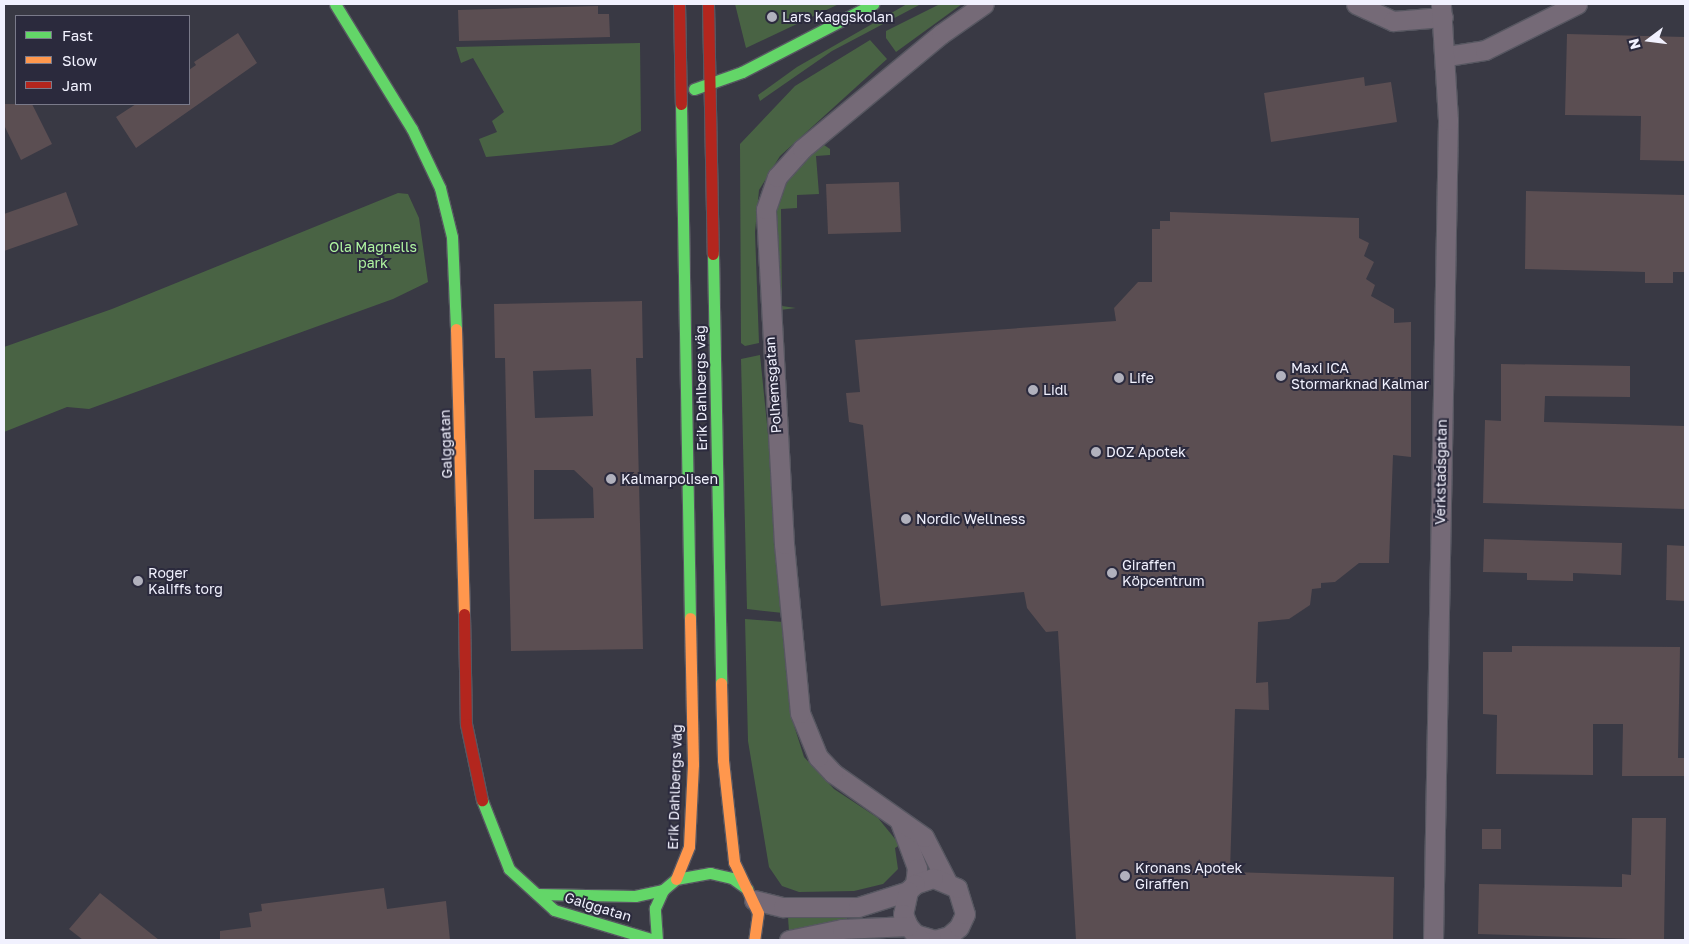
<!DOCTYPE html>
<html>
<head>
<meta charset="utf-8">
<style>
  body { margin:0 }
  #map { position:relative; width:1689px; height:944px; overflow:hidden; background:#393944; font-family:"Golos Text",sans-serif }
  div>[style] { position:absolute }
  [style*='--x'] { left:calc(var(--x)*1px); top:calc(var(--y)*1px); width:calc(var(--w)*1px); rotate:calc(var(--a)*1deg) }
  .green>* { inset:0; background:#496344 }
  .building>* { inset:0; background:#5b4e52 }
  .roads { filter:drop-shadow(1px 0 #575761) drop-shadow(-1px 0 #575761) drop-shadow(0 1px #575761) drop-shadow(0 -1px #575761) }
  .street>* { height:19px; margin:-9.5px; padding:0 9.5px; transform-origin:9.5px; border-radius:9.5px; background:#756a77 }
  .fast>* { height:11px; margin:-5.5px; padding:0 5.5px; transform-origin:5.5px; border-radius:5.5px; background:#63d668 }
  .slow>* { height:11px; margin:-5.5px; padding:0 5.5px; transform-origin:5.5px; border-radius:5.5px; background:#ff974d }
  .jam>* { height:11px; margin:-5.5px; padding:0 5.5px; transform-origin:5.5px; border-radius:5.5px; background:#b3261e }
  .dots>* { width:14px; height:14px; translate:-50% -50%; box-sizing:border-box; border:2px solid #2b2a3d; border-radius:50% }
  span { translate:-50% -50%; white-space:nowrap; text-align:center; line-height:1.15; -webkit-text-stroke:4px #2b2a3d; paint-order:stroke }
  .poi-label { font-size:14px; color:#f1f1fe }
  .left { translate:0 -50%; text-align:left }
  .park-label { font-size:14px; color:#aff4a0 }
  .street-label { font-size:14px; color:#f1f1fe }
  .frame { position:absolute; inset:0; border:5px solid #f1f1fe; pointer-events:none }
  .legend { position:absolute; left:15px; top:15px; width:175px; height:90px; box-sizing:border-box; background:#2b2a3d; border:1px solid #7a7a8a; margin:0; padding:6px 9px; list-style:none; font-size:15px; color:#f1f1fe }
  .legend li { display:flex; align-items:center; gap:10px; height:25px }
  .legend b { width:25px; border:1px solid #7a7a8a }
  .north { position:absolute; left:1624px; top:15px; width:50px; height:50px; -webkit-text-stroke:4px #2b2a3d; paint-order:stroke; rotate:255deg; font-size:14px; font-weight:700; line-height:20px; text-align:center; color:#f1f1fe }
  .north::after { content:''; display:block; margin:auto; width:18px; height:22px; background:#f1f1fe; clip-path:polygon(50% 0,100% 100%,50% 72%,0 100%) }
</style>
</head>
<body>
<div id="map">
  <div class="green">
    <div style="clip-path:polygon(735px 4px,839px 4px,746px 48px)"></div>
    <div style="clip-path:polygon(907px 4px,921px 4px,832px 51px,760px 101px,758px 95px,797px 67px)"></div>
    <div style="clip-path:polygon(940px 4px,962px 4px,896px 52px,886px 38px,886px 31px)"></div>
    <div style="clip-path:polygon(870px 40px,887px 59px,780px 156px,759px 190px,755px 232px,759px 343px,745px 346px,741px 343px,740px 144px,795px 86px)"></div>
    <div style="clip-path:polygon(640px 43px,641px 131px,612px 145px,486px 157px,479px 139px,497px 132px,492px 121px,504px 112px,473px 58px,461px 63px,456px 47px)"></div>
    <div style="clip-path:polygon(824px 145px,830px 149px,830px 155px,816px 156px,819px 194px,797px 195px,797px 208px,781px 209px,782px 306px,796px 308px,780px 310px,775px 205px,795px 168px)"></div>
    <div style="clip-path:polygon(398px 193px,408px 194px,419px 218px,428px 282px,393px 299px,89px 409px,67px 407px,4px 432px,4px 347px,112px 309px)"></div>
    <div style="clip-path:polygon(760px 355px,769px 444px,783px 613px,747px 609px,741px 359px)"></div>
    <div style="clip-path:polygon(745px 619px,783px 622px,792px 719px,804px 757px,834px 789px,878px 818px,900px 845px,895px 848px,898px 869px,883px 884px,854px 891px,799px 892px,782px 886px,769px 867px,748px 741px)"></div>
    <div style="clip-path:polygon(847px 915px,847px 919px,789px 932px,788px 917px)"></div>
  </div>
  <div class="building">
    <div style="clip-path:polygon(598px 6px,598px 14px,609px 14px,610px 37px,459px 41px,458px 10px)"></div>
    <div style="clip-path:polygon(238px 33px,257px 63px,136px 148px,116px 117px,136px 104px,189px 104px,189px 70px,196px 65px,194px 62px)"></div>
    <div style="clip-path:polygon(1567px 34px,1685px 37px,1685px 161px,1640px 160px,1641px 116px,1565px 115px)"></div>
    <div style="clip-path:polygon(1364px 77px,1365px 86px,1391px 82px,1397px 122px,1271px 142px,1264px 93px)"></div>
    <div style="clip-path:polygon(4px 104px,32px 104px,52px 144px,21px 160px,4px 125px)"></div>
    <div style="clip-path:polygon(899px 182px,901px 232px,828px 234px,826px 184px)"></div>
    <div style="clip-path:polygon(1526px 191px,1685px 195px,1685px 272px,1673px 272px,1673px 283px,1645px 283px,1645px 272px,1525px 269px)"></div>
    <div style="clip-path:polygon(66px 192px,78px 225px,4px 251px,4px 214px)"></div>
    <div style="clip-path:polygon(1170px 212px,1359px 218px,1359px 238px,1369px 243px,1364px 256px,1374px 262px,1366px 279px,1375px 285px,1371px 296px,1394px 309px,1394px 323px,1411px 322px,1411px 457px,1393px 455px,1389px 563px,1359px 563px,1335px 582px,1321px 583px,1321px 588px,1312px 589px,1310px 605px,1289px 619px,1258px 622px,1256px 683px,1268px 682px,1269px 710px,1235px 709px,1230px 872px,1394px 877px,1393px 940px,1076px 940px,1058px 631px,1046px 632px,1027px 608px,1024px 592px,881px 606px,863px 425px,849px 422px,846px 393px,860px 392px,855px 340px,1116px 321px,1114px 308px,1138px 282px,1152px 282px,1152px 229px,1160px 229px,1160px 221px,1170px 221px)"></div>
    <div style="clip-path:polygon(evenodd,642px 301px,643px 358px,636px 358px,643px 649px,511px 651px,505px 358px,495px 358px,494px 304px,642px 301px,591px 369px,593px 416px,535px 418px,533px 371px,591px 369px,642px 301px,534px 470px,574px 470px,593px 488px,594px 518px,534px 519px,534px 470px)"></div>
    <div style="clip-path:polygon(1501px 364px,1630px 366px,1630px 397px,1545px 396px,1544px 422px,1685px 426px,1685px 509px,1483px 503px,1485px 420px,1501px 421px)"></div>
    <div style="clip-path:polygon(1484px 539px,1622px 543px,1621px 575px,1573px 573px,1573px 581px,1527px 580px,1527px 573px,1483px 572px)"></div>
    <div style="clip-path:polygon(1667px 545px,1685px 546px,1685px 601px,1666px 600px)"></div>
    <div style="clip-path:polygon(1512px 646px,1680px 647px,1678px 758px,1685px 758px,1685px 776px,1622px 776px,1623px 724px,1593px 724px,1593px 775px,1496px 774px,1497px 715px,1483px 714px,1483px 652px,1512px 652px)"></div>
    <div style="clip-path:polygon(1632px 818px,1666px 818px,1664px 940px,1478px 934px,1479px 884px,1622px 887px,1622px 874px,1631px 875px)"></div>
    <div style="clip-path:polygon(1482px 829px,1501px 829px,1501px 849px,1482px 849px)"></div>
    <div style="clip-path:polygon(384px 888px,387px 909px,446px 901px,450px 940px,220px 940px,220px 931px,251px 927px,249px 913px,262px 911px,261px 904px)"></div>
    <div style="clip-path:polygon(100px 893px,159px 940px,83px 940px,69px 929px)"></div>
  </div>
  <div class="roads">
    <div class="street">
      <div style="--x:1356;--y:4;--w:41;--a:24.7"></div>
      <div style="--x:1393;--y:21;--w:50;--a:-4.6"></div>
      <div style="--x:1447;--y:56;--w:38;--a:-9"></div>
      <div style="--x:1485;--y:50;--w:103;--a:-26.6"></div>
      <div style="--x:900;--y:822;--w:49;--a:69.7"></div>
      <div style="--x:917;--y:868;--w:16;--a:97"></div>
      <div style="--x:946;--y:880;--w:48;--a:-117.1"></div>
      <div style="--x:924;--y:837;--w:111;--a:-144.9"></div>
      <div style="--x:833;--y:773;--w:22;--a:-133"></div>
      <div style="--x:818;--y:757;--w:48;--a:-112.2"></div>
      <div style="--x:800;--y:713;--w:170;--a:-95.4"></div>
      <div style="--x:784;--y:544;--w:335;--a:-93.1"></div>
      <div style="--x:766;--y:209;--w:34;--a:-71"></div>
      <div style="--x:777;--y:177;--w:38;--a:-48"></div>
      <div style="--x:802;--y:149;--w:180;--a:-39.6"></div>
      <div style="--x:941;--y:34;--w:52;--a:-34.9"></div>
      <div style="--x:754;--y:900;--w:30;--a:14"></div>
      <div style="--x:783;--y:907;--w:75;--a:0"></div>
      <div style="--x:858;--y:907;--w:52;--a:-17.7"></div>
      <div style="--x:915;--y:934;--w:21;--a:17"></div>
      <div style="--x:935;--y:940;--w:15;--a:-16"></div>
      <div style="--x:949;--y:936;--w:13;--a:-42"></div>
      <div style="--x:959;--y:927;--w:14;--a:-65"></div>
      <div style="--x:965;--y:914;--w:27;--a:-107"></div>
      <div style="--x:957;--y:888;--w:26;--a:-157"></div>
      <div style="--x:933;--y:878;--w:19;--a:162"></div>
      <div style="--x:915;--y:884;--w:10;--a:135"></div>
      <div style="--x:908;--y:891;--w:24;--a:102"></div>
      <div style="--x:903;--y:914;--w:13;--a:67"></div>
      <div style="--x:908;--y:926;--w:18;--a:49"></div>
      <div style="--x:789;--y:940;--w:54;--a:-11.7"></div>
      <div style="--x:842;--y:929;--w:66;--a:-2.6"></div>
      <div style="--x:1433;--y:940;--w:820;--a:-88.95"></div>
      <div style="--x:1448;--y:120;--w:116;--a:-93.5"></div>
    </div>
    <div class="fast">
      <div style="--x:335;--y:4;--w:147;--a:58.4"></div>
      <div style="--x:412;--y:129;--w:65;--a:64.6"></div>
      <div style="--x:440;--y:188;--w:50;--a:76.2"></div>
      <div style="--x:452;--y:237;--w:92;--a:87.5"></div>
      <div style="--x:694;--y:89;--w:51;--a:-19.5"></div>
      <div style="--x:742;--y:72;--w:148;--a:-27.4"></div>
      <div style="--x:681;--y:104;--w:514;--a:89"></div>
      <div style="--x:713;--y:254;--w:429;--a:88.9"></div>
      <div style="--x:482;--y:800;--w:74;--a:68.6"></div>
      <div style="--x:509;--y:869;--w:61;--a:42.3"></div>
      <div style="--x:554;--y:910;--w:104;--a:16.7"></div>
      <div style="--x:537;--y:894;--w:98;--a:1.2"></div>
      <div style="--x:635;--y:896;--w:29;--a:-12"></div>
      <div style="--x:657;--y:940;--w:32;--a:-94"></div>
      <div style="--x:655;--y:908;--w:20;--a:-66"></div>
      <div style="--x:663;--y:890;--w:17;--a:-40"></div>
      <div style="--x:676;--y:879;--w:35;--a:-10"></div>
      <div style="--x:710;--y:873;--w:23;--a:13"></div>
      <div style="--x:732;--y:878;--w:19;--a:36"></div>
    </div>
    <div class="slow">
      <div style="--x:456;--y:329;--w:285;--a:88.4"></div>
      <div style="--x:721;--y:683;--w:77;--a:88.5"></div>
      <div style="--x:723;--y:760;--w:103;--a:83.8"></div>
      <div style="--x:734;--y:862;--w:56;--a:64.8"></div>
      <div style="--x:758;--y:913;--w:27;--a:98"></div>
      <div style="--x:676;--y:879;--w:35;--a:-68"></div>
      <div style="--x:689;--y:846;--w:82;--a:-87.2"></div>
      <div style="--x:693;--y:764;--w:146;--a:-91.2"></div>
    </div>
    <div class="jam">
      <div style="--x:679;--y:4;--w:100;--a:88.9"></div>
      <div style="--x:708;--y:4;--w:250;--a:88.9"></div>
      <div style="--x:464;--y:614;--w:110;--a:89"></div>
      <div style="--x:466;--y:724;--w:78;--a:78.1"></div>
    </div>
  </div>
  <div class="dots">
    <div style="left:772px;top:17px;background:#b1b1bd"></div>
    <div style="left:1281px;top:376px;background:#b1b1bd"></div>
    <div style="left:1119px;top:378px;background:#b1b1bd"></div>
    <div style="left:1033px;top:390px;background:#b1b1bd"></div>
    <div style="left:1096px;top:452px;background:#b1b1bd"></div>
    <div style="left:611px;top:479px;background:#b1b1bd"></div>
    <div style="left:906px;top:519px;background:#b1b1bd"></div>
    <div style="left:1112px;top:573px;background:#b1b1bd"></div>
    <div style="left:138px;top:581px;background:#b1b1bd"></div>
    <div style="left:1125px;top:876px;background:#b1b1bd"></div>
  </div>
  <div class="poi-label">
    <span class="left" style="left:782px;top:17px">Lars Kaggskolan</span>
    <span class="left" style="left:1291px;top:376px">Maxi ICA<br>Stormarknad Kalmar</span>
    <span class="left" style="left:1129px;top:378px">Life</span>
    <span class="left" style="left:1043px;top:390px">Lidl</span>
    <span class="left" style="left:1106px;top:452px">DOZ Apotek</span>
    <span class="left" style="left:621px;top:479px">Kalmarpolisen</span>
    <span class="left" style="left:916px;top:519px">Nordic Wellness</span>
    <span class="left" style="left:1122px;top:573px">Giraffen<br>Köpcentrum</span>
    <span class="left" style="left:148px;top:581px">Roger<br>Kaliffs torg</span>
    <span class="left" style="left:1135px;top:876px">Kronans Apotek<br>Giraffen</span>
  </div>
  <div class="park-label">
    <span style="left:373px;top:255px">Ola Magnells<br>park</span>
  </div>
  <div class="street-label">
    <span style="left:773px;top:385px;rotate:-94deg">Polhemsgatan</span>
    <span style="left:701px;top:388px;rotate:-91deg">Erik Dahlbergs väg</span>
    <span style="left:446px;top:444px;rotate:-92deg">Galggatan</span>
    <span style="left:1441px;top:472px;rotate:-89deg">Verkstadsgatan</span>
    <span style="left:675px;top:787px;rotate:-88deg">Erik Dahlbergs väg</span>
    <span style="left:598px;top:907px;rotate:17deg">Galggatan</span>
  </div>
  <div class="frame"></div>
  <ul class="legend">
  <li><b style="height:6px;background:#63d668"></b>Fast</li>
  <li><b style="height:6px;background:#ff974d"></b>Slow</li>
  <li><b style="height:6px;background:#b3261e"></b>Jam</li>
  </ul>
  <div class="north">N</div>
</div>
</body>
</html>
